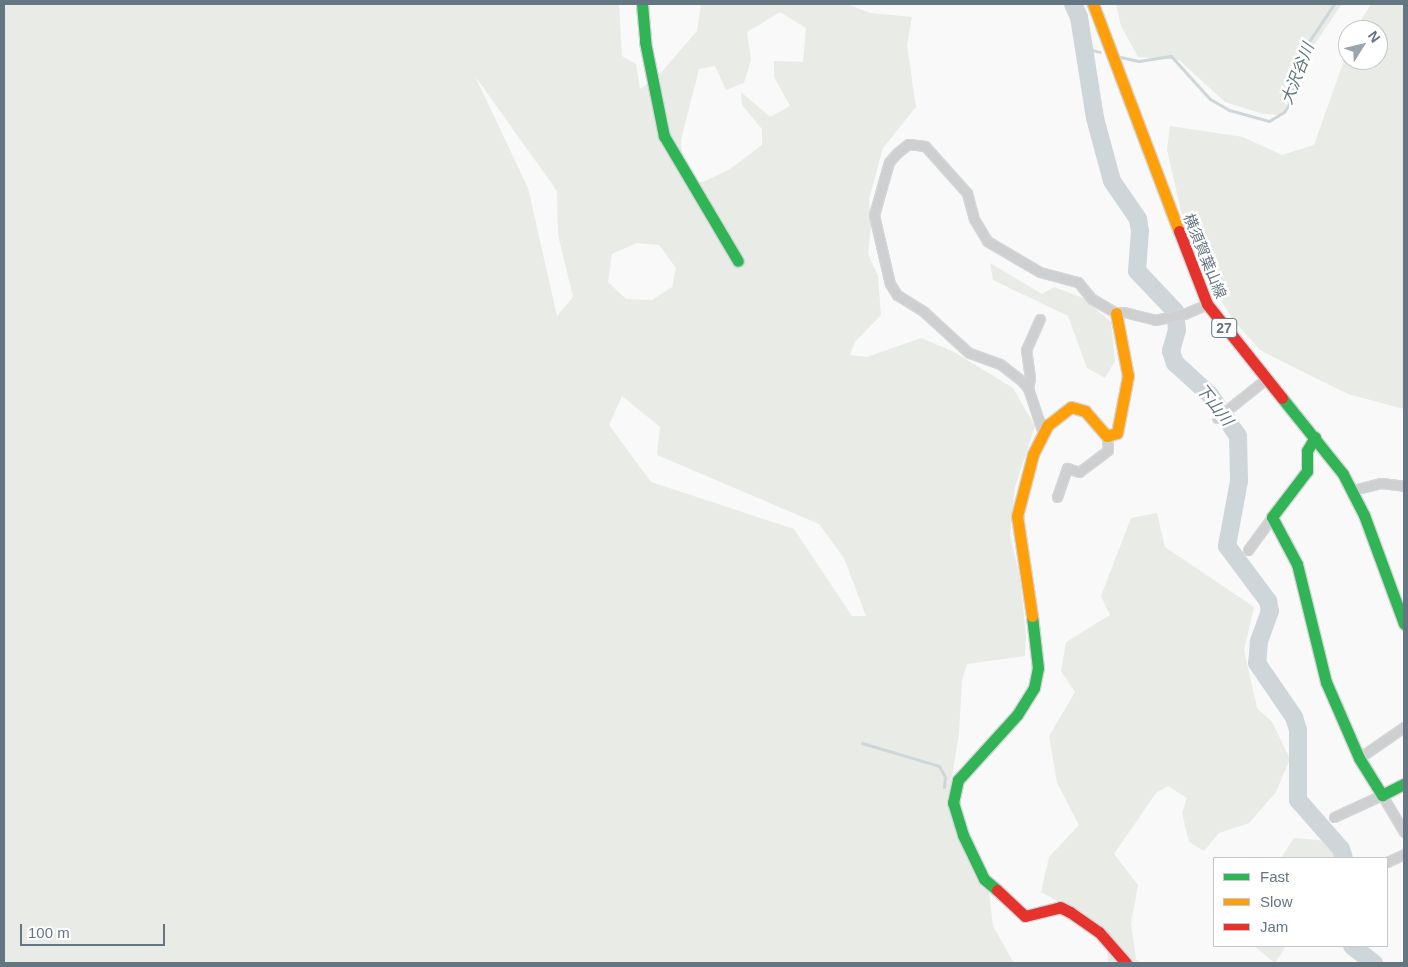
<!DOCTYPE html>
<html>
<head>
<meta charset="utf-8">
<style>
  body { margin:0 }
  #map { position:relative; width:1408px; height:967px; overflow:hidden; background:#f9f9f9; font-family:Helvetica,"Noto Sans JP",sans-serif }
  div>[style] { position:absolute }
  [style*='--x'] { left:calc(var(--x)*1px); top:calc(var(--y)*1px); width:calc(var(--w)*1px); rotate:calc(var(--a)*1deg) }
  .green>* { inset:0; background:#e8ebe6 }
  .stream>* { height:3px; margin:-1.5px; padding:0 1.5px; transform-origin:1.5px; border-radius:1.5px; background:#ced6d9 }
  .river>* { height:18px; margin:-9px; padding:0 9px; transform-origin:9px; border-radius:9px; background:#ced6d9 }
  .roads { filter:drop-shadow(1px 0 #d5d6d7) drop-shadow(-1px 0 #d5d6d7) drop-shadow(0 1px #d5d6d7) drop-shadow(0 -1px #d5d6d7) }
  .street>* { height:9px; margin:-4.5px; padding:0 4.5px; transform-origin:4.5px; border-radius:4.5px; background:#cecfd0 }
  .fast>* { height:11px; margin:-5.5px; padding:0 5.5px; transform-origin:5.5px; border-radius:5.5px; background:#30b455 }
  .slow>* { height:11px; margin:-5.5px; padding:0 5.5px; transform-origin:5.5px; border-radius:5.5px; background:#ff9f0a }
  .jam>* { height:11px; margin:-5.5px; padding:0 5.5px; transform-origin:5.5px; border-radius:5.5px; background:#e5322d }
  span { translate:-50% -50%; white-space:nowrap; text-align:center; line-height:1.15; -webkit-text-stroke:5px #fff; paint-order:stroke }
  .shield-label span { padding:1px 4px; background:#fff; border:1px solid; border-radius:4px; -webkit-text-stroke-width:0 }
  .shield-label { font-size:14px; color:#657683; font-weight:700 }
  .street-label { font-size:15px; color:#657683 }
  .water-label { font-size:16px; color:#60757c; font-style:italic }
  .frame { position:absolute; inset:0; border:5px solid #657683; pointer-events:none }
  .legend { position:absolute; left:1213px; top:857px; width:175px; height:90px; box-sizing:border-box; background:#fff; border:1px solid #c1c8cd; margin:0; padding:6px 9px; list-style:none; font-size:15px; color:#657683 }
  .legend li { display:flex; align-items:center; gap:10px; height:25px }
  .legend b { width:25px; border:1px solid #c1c8cd }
  .north { position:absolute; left:1338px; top:20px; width:50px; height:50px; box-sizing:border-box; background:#fff; border:1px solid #c1c8cd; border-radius:50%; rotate:54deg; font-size:14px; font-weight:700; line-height:20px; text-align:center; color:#657683 }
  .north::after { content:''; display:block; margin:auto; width:18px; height:22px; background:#99a4ac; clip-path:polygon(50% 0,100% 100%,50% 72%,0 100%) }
  .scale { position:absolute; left:20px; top:924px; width:145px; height:22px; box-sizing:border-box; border:2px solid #657683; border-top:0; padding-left:6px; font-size:15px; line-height:18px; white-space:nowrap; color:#657683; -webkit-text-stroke:4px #fff; paint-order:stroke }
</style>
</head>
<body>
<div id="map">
  <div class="green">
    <div style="clip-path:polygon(evenodd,4px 4px,619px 4px,622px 56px,636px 64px,640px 89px,658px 76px,697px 31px,701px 4px,847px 4px,870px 13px,912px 17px,907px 45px,916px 107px,883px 148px,869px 199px,871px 226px,868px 254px,878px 276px,881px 315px,855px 342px,850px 355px,867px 357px,921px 338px,954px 352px,1013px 388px,1035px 426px,1015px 487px,1010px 535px,1020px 578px,1026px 635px,1025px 656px,967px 664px,962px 680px,959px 733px,948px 802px,970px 865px,989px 892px,993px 926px,1014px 963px,4px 963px,4px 4px,780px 12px,806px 28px,803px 62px,774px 61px,774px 77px,790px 106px,770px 117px,741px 92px,742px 105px,762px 129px,762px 145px,730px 169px,703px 182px,683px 182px,681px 140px,699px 69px,715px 66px,726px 90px,744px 83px,751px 60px,747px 32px,780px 12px,4px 4px,475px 76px,557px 191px,558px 235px,573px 297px,557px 316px,528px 188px,475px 76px,4px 4px,637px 243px,659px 245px,676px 268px,672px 287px,652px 300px,626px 299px,608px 282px,612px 254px,637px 243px,4px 4px,622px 396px,660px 427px,657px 455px,819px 524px,844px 558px,866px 616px,852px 616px,794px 529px,651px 482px,609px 425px,622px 396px)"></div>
    <div style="clip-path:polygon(1116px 4px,1342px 4px,1312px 48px,1282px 115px,1263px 114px,1225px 102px,1179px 60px,1138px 57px,1121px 26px)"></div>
    <div style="clip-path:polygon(1371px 4px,1404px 4px,1404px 409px,1348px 394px,1293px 367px,1260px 350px,1234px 321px,1209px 282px,1181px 211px,1167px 150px,1170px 126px,1243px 137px,1282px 155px,1314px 145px,1348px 49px,1348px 60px,1378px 60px,1378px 30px,1355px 30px)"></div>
    <div style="clip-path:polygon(990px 263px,1042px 294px,1054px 287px,1083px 298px,1111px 322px,1115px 361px,1105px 378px,1087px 368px,1068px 316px,993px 280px)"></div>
    <div style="clip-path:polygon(1157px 513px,1165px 547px,1254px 607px,1244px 650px,1257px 708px,1272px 722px,1290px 759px,1276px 792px,1249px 823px,1219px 833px,1204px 851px,1189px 842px,1182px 813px,1187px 798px,1168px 786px,1156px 793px,1114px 854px,1138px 885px,1131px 923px,1136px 959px,1141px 963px,1108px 963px,1106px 928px,1041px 892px,1049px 857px,1079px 825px,1057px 783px,1049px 736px,1075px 692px,1061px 671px,1066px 642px,1110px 615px,1101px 596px,1131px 518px)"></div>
    <div style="clip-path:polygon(1294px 838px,1328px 841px,1335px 858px,1281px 858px)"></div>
    <div style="clip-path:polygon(1254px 946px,1286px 946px,1275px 963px)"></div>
  </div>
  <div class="stream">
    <div style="--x:1084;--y:48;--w:16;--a:14"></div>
    <div style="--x:1120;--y:57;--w:19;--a:12"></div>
    <div style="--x:1139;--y:61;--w:32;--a:-9"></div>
    <div style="--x:1171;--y:56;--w:58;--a:47.8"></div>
    <div style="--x:1210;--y:99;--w:22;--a:30"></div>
    <div style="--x:1229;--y:110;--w:41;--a:15.4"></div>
    <div style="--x:1269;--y:121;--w:17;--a:-31"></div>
    <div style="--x:1284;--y:112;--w:9;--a:-58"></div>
    <div style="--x:1289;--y:104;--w:60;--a:-73.7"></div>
    <div style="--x:1306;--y:46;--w:50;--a:-56.3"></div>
    <div style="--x:862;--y:743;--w:80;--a:16.6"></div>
    <div style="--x:939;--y:766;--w:13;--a:61"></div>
    <div style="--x:945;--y:777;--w:10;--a:96"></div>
  </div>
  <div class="river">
    <div style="--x:1073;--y:4;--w:14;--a:65"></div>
    <div style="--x:1079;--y:17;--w:102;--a:81"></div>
    <div style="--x:1095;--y:118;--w:65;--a:74.9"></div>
    <div style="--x:1112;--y:181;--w:46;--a:55.6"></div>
    <div style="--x:1138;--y:219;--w:12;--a:81"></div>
    <div style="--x:1140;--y:231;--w:40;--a:94.3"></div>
    <div style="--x:1137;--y:271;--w:55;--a:46.5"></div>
    <div style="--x:1175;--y:311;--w:19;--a:84"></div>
    <div style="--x:1177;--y:330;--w:22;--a:106"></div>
    <div style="--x:1171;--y:351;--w:13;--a:72"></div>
    <div style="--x:1175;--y:363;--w:47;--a:42.4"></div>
    <div style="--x:1210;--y:395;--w:50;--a:55.7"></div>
    <div style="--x:1238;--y:436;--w:45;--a:88.7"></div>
    <div style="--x:1239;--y:481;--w:66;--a:100.5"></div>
    <div style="--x:1227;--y:546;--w:69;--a:53.3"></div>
    <div style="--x:1268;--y:601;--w:10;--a:79"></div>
    <div style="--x:1270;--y:611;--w:33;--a:110"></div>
    <div style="--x:1259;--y:642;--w:21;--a:95"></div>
    <div style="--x:1257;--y:663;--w:65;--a:55.6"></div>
    <div style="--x:1294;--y:717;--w:14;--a:73"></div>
    <div style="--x:1298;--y:730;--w:70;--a:90"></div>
    <div style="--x:1298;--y:800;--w:65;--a:48.7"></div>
    <div style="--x:1341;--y:849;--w:9;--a:72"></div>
    <div style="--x:1352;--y:946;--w:28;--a:38"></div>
  </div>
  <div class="roads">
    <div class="street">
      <div style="--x:1028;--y:388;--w:10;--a:-79"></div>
      <div style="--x:1030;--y:378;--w:28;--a:-98"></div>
      <div style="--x:1026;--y:350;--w:34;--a:-66"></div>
      <div style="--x:1217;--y:418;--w:63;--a:-38.5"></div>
      <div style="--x:1043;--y:433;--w:47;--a:-108.4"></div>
      <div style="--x:1028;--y:388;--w:9;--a:-131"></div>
      <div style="--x:1022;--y:381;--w:28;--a:-142"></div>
      <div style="--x:1000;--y:364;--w:33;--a:-160"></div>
      <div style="--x:969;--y:353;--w:62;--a:-137.6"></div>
      <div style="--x:923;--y:311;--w:31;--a:-148"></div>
      <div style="--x:897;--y:295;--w:13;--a:-122"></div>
      <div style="--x:890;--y:284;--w:71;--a:-103.1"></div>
      <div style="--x:874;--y:215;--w:55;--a:-74.2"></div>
      <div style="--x:889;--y:162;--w:12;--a:-48"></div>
      <div style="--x:897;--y:153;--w:14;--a:-39"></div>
      <div style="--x:908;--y:144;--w:17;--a:7"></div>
      <div style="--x:925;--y:146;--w:63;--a:48.2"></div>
      <div style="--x:967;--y:193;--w:27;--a:75"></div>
      <div style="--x:974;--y:219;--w:26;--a:59"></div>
      <div style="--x:987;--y:241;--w:61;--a:30.3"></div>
      <div style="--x:1040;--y:272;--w:39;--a:15"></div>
      <div style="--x:1078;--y:282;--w:22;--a:51"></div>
      <div style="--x:1092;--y:299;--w:28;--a:30"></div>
      <div style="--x:1116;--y:313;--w:8;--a:-7"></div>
      <div style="--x:1124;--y:312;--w:32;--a:14"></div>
      <div style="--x:1155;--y:320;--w:30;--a:-12"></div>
      <div style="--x:1184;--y:314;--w:25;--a:-23"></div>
      <div style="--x:1353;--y:490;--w:29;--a:-14"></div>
      <div style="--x:1381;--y:483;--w:23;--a:7"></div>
      <div style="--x:1057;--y:497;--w:31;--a:-71"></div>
      <div style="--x:1067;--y:468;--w:13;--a:18"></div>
      <div style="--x:1079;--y:472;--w:36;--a:-37"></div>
      <div style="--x:1108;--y:450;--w:14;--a:-94"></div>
      <div style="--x:1248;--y:550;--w:41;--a:-54"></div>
      <div style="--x:1359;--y:758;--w:55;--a:-34.6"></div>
      <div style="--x:1334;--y:817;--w:53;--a:-24.6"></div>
      <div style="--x:1382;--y:795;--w:43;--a:59.3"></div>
      <div style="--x:1387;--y:862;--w:19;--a:-25"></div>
    </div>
    <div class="fast">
      <div style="--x:642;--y:4;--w:38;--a:85"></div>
      <div style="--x:645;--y:42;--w:96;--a:78.6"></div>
      <div style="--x:664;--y:136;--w:145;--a:59.4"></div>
      <div style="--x:1282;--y:398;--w:97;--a:51.2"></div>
      <div style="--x:1343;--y:474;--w:46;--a:62.9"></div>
      <div style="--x:1364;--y:515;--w:116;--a:69.8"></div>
      <div style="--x:1315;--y:437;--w:16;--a:120"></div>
      <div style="--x:1307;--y:451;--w:20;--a:90"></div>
      <div style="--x:1307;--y:471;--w:58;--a:127.3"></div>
      <div style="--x:1272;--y:517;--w:53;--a:62"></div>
      <div style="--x:1297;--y:564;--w:122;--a:76.2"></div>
      <div style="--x:1326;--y:682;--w:83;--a:66.5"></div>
      <div style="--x:1359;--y:758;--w:44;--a:58.1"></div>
      <div style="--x:1382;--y:795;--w:25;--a:-27"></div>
      <div style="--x:997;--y:890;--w:17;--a:-140"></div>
      <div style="--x:984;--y:879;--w:49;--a:-115.5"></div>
      <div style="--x:963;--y:835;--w:34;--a:-107"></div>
      <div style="--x:953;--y:803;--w:24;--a:-78"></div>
      <div style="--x:958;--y:780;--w:88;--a:-47.8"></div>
      <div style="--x:1017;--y:715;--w:32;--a:-58"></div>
      <div style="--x:1034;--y:688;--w:20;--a:-79"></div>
      <div style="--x:1038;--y:668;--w:52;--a:-96.6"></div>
    </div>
    <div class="slow">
      <div style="--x:1093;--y:4;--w:243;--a:69.3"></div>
      <div style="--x:1032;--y:616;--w:101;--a:-98.5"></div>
      <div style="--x:1017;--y:516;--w:64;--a:-75.5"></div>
      <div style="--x:1033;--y:454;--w:33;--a:-63"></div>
      <div style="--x:1048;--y:425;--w:29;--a:-38"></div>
      <div style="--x:1071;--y:407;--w:15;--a:16"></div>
      <div style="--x:1085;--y:411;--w:33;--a:49"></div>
      <div style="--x:1107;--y:436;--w:10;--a:-17"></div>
      <div style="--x:1117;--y:433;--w:58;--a:-79.1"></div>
      <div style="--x:1128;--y:376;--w:64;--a:-100.8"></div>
    </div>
    <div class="jam">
      <div style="--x:1179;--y:231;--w:78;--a:69"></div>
      <div style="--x:1207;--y:304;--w:120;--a:51.4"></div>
      <div style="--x:997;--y:890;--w:38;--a:43"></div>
      <div style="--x:1025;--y:916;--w:36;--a:-14"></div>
      <div style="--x:1060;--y:907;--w:11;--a:27"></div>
      <div style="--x:1070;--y:912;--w:35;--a:35"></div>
      <div style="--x:1099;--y:932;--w:41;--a:48.9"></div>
    </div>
  </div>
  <div class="shield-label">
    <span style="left:1224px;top:328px">27</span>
  </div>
  <div class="street-label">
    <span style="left:1205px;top:256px;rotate:68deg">横須賀葉山線</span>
  </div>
  <div class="water-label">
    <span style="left:1298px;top:74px;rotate:-69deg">大沢谷川</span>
    <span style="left:1214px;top:405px;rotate:52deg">下山川</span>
  </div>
  <div class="frame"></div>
  <ul class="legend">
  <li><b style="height:6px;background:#30b455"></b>Fast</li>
  <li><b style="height:6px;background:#ff9f0a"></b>Slow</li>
  <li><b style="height:6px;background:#e5322d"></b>Jam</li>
  </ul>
  <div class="north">N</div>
  <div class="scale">100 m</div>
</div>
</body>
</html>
